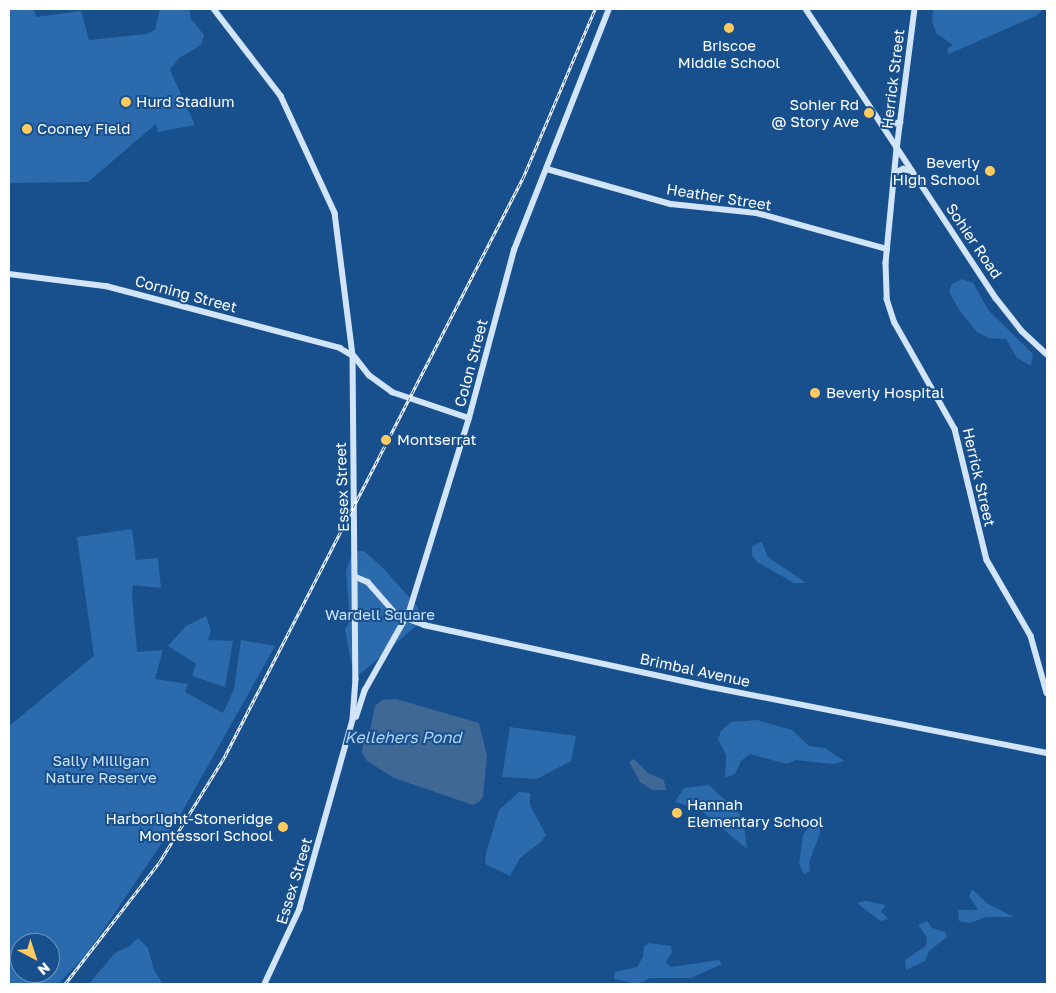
<!DOCTYPE html>
<html>
<head>
<meta charset="utf-8">
<style>
  body { margin:0 }
  #map { position:relative; width:1056px; height:993px; overflow:hidden; background:#18508d; font-family:"Golos Text",sans-serif }
  div>[style] { position:absolute }
  [style*='--x'] { left:calc(var(--x)*1px); top:calc(var(--y)*1px); width:calc(var(--w)*1px); rotate:calc(var(--a)*1deg) }
  .green>* { inset:0; background:#2b6aac }
  .water>* { inset:0; background:#406895 }
  .secondary>* { height:5.5px; margin:-2.75px; padding:0 2.75px; transform-origin:2.75px; border-radius:2.75px; background:#d1e4fa }
  .rail>* { height:3px; margin-top:-1.5px; transform-origin:0; background:repeating-linear-gradient(90deg,#18508d 0 4px,#fff 0 8px); box-sizing:border-box; border-block:1px solid #fff }
  .dots>* { width:14px; height:14px; translate:-50% -50%; box-sizing:border-box; border:2px solid #18508d; border-radius:50% }
  span { translate:-50% -50%; white-space:nowrap; text-align:center; line-height:1.15; -webkit-text-stroke:4px #18508d; paint-order:stroke }
  .poi-label { font-size:15px; color:#fff }
  .left { translate:0 -50%; text-align:left }
  .right { translate:-100% -50%; text-align:right }
  .street-label { font-size:15px; color:#fff }
  .park-label { font-size:15px; color:#cae2fa }
  .water-label { font-size:16px; color:#afd2f6; font-style:italic }
  .frame { position:absolute; inset:0; border:10px solid #fff; pointer-events:none }
  .north { position:absolute; left:10px; top:933px; width:50px; height:50px; box-sizing:border-box; background:#18508d; border:1px solid #7496bb; border-radius:50%; rotate:140deg; font-size:14px; font-weight:700; line-height:20px; text-align:center; color:#fff }
  .north::after { content:''; display:block; margin:auto; width:18px; height:22px; background:#ffcb61; clip-path:polygon(50% 0,100% 100%,50% 72%,0 100%) }
</style>
</head>
<body>
<div id="map">
  <div class="green">
    <div style="clip-path:polygon(9px 9px,34px 9px,36px 17px,81px 11px,89px 40px,146px 34px,155px 30px,160px 9px,189px 9px,191px 19px,204px 35px,201px 45px,179px 58px,170px 70px,195px 125px,158px 132px,156px 124px,88px 182px,9px 183px)"></div>
    <div style="clip-path:polygon(933px 9px,1043px 9px,1036px 16px,949px 54px,947px 48px,953px 45px,936px 33px,932px 21px)"></div>
    <div style="clip-path:polygon(962px 279px,973px 283px,989px 311px,1033px 354px,1031px 366px,1017px 358px,1006px 339px,989px 338px,977px 332px,960px 311px,949px 292px,952px 284px)"></div>
    <div style="clip-path:polygon(evenodd,132px 529px,136px 560px,158px 558px,161px 588px,133px 585px,132px 594px,137px 652px,163px 650px,155px 679px,188px 684px,185px 692px,223px 713px,234px 689px,241px 640px,275px 646px,178px 819px,87px 954px,58px 984px,9px 984px,9px 726px,94px 656px,77px 537px,132px 529px,20px 943px,50px 943px,50px 973px,20px 973px,20px 943px)"></div>
    <div style="clip-path:polygon(762px 542px,768px 557px,806px 583px,794px 583px,757px 562px,752px 555px,752px 546px)"></div>
    <div style="clip-path:polygon(353px 551px,364px 551px,382px 567px,417px 606px,423px 620px,359px 675px,351px 662px,345px 629px,350px 621px,346px 571px)"></div>
    <div style="clip-path:polygon(206px 616px,211px 630px,208px 640px,233px 641px,225px 687px,192px 676px,196px 664px,168px 646px,186px 626px)"></div>
    <div style="clip-path:polygon(757px 720px,792px 730px,809px 746px,825px 748px,844px 761px,833px 764px,796px 760px,786px 764px,750px 754px,741px 761px,735px 774px,725px 778px,726px 755px,718px 739px,721px 731px,731px 722px)"></div>
    <div style="clip-path:polygon(510px 727px,576px 736px,571px 761px,537px 779px,502px 777px)"></div>
    <div style="clip-path:polygon(709px 785px,743px 817px,747px 849px,699px 809px,675px 802px,684px 788px)"></div>
    <div style="clip-path:polygon(519px 792px,530px 793px,530px 805px,546px 835px,542px 841px,520px 858px,510px 876px,485px 864px,486px 853px,499px 810px)"></div>
    <div style="clip-path:polygon(814px 820px,820px 821px,820px 833px,809px 862px,810px 871px,804px 874px,799px 864px,803px 835px)"></div>
    <div style="clip-path:polygon(972px 889px,988px 904px,1014px 917px,986px 917px,970px 923px,959px 921px,958px 910px,978px 910px,969px 896px)"></div>
    <div style="clip-path:polygon(866px 901px,886px 905px,881px 911px,888px 919px,880px 921px,857px 903px)"></div>
    <div style="clip-path:polygon(927px 921px,932px 928px,945px 932px,947px 937px,929px 951px,925px 961px,906px 970px,905px 960px,926px 946px,927px 937px,918px 925px)"></div>
    <div style="clip-path:polygon(138px 938px,148px 948px,154px 970px,163px 984px,89px 984px,115px 953px,128px 947px)"></div>
    <div style="clip-path:polygon(649px 943px,671px 946px,672px 952px,666px 962px,671px 967px,719px 960px,722px 964px,691px 978px,650px 978px,638px 984px,614px 979px,615px 972px,637px 967px,643px 957px,644px 946px)"></div>
  </div>
  <div class="water">
    <div style="clip-path:polygon(396px 699px,479px 723px,487px 756px,483px 797px,479px 802px,473px 805px,394px 778px,367px 761px,362px 752px,363px 744px,369px 736px,375px 706px,382px 700px)"></div>
    <div style="clip-path:polygon(634px 759px,648px 773px,664px 780px,666px 790px,652px 790px,640px 782px,629px 762px)"></div>
  </div>
  <div class="secondary">
    <div style="--x:214;--y:9;--w:110;--a:52.4"></div>
    <div style="--x:281;--y:96;--w:129;--a:65.2"></div>
    <div style="--x:335;--y:213;--w:143;--a:82.8"></div>
    <div style="--x:353;--y:355;--w:324;--a:89.5"></div>
    <div style="--x:356;--y:679;--w:41;--a:94.2"></div>
    <div style="--x:353;--y:720;--w:196;--a:105.7"></div>
    <div style="--x:300;--y:909;--w:83;--a:115"></div>
    <div style="--x:806;--y:9;--w:346;--a:56.7"></div>
    <div style="--x:996;--y:298;--w:42;--a:51.8"></div>
    <div style="--x:1022;--y:331;--w:34;--a:43"></div>
    <div style="--x:915;--y:9;--w:141;--a:97.3"></div>
    <div style="--x:897;--y:149;--w:115;--a:95.5"></div>
    <div style="--x:886;--y:263;--w:36;--a:88"></div>
    <div style="--x:887;--y:299;--w:25;--a:72"></div>
    <div style="--x:895;--y:323;--w:122;--a:60.5"></div>
    <div style="--x:955;--y:429;--w:135;--a:76.3"></div>
    <div style="--x:987;--y:560;--w:88;--a:59.9"></div>
    <div style="--x:1031;--y:636;--w:59;--a:74.3"></div>
    <div style="--x:883;--y:127;--w:18;--a:-16"></div>
    <div style="--x:547;--y:169;--w:129;--a:15.8"></div>
    <div style="--x:671;--y:204;--w:86;--a:6"></div>
    <div style="--x:757;--y:213;--w:135;--a:15.5"></div>
    <div style="--x:895;--y:173;--w:9;--a:-27"></div>
    <div style="--x:903;--y:169;--w:9;--a:13"></div>
    <div style="--x:9;--y:274;--w:98;--a:7.1"></div>
    <div style="--x:106;--y:286;--w:242;--a:14.8"></div>
    <div style="--x:340;--y:348;--w:17;--a:31"></div>
    <div style="--x:355;--y:357;--w:23;--a:52"></div>
    <div style="--x:369;--y:375;--w:29;--a:36"></div>
    <div style="--x:392;--y:392;--w:81;--a:18.7"></div>
    <div style="--x:356;--y:577;--w:13;--a:23"></div>
    <div style="--x:368;--y:582;--w:43;--a:48.8"></div>
    <div style="--x:396;--y:614;--w:30;--a:21"></div>
    <div style="--x:424;--y:625;--w:294;--a:12.2"></div>
    <div style="--x:711;--y:687;--w:342;--a:11.1"></div>
    <div style="--x:356;--y:717;--w:28;--a:-72"></div>
    <div style="--x:365;--y:690;--w:90;--a:-60.6"></div>
    <div style="--x:409;--y:612;--w:203;--a:-72.8"></div>
    <div style="--x:469;--y:418;--w:174;--a:-75"></div>
    <div style="--x:514;--y:250;--w:259;--a:-68.5"></div>
  </div>
  <div class="rail">
    <div style="--x:65;--y:984;--w:153;--a:-52.2"></div>
    <div style="--x:159;--y:863;--w:126;--a:-58.3"></div>
    <div style="--x:225;--y:756;--w:650;--a:-62.73"></div>
    <div style="--x:523;--y:178;--w:184;--a:-66.9"></div>
  </div>
  <div class="dots">
    <div style="left:729px;top:28px;background:#ffcb61"></div>
    <div style="left:126px;top:102px;background:#ffcb61"></div>
    <div style="left:869px;top:113px;background:#ffcb61"></div>
    <div style="left:27px;top:129px;background:#ffcb61"></div>
    <div style="left:990px;top:171px;background:#ffcb61"></div>
    <div style="left:815px;top:393px;background:#ffcb61"></div>
    <div style="left:386px;top:440px;background:#ffcb61"></div>
    <div style="left:677px;top:813px;background:#ffcb61"></div>
    <div style="left:283px;top:827px;background:#ffcb61"></div>
  </div>
  <div class="poi-label">
    <span style="left:729px;top:54px">Briscoe<br>Middle School</span>
    <span class="left" style="left:136px;top:102px">Hurd Stadium</span>
    <span class="right" style="left:859px;top:113px">Sohier Rd<br>@ Story Ave</span>
    <span class="left" style="left:37px;top:129px">Cooney Field</span>
    <span class="right" style="left:980px;top:171px">Beverly<br>High School</span>
    <span class="left" style="left:826px;top:393px">Beverly Hospital</span>
    <span class="left" style="left:397px;top:440px">Montserrat</span>
    <span class="left" style="left:687px;top:813px">Hannah<br>Elementary School</span>
    <span class="right" style="left:273px;top:827px">Harborlight-Stoneridge<br>Montessori School</span>
  </div>
  <div class="street-label">
    <span style="left:893px;top:79px;rotate:-83deg">Herrick Street</span>
    <span style="left:719px;top:197px;rotate:9deg">Heather Street</span>
    <span style="left:974px;top:241px;rotate:56deg">Sohier Road</span>
    <span style="left:186px;top:294px;rotate:15deg">Corning Street</span>
    <span style="left:471px;top:363px;rotate:-75deg">Colon Street</span>
    <span style="left:979px;top:477px;rotate:77deg">Herrick Street</span>
    <span style="left:342px;top:487px;rotate:-92deg">Essex Street</span>
    <span style="left:695px;top:670px;rotate:12deg">Brimbal Avenue</span>
    <span style="left:294px;top:881px;rotate:-73deg">Essex Street</span>
  </div>
  <div class="park-label">
    <span style="left:380px;top:615px">Wardell Square</span>
    <span style="left:101px;top:769px">Sally Milligan<br>Nature Reserve</span>
  </div>
  <div class="water-label">
    <span style="left:403px;top:737px">Kellehers Pond</span>
  </div>
  <div class="frame"></div>
  <div class="north">N</div>
</div>
</body>
</html>
